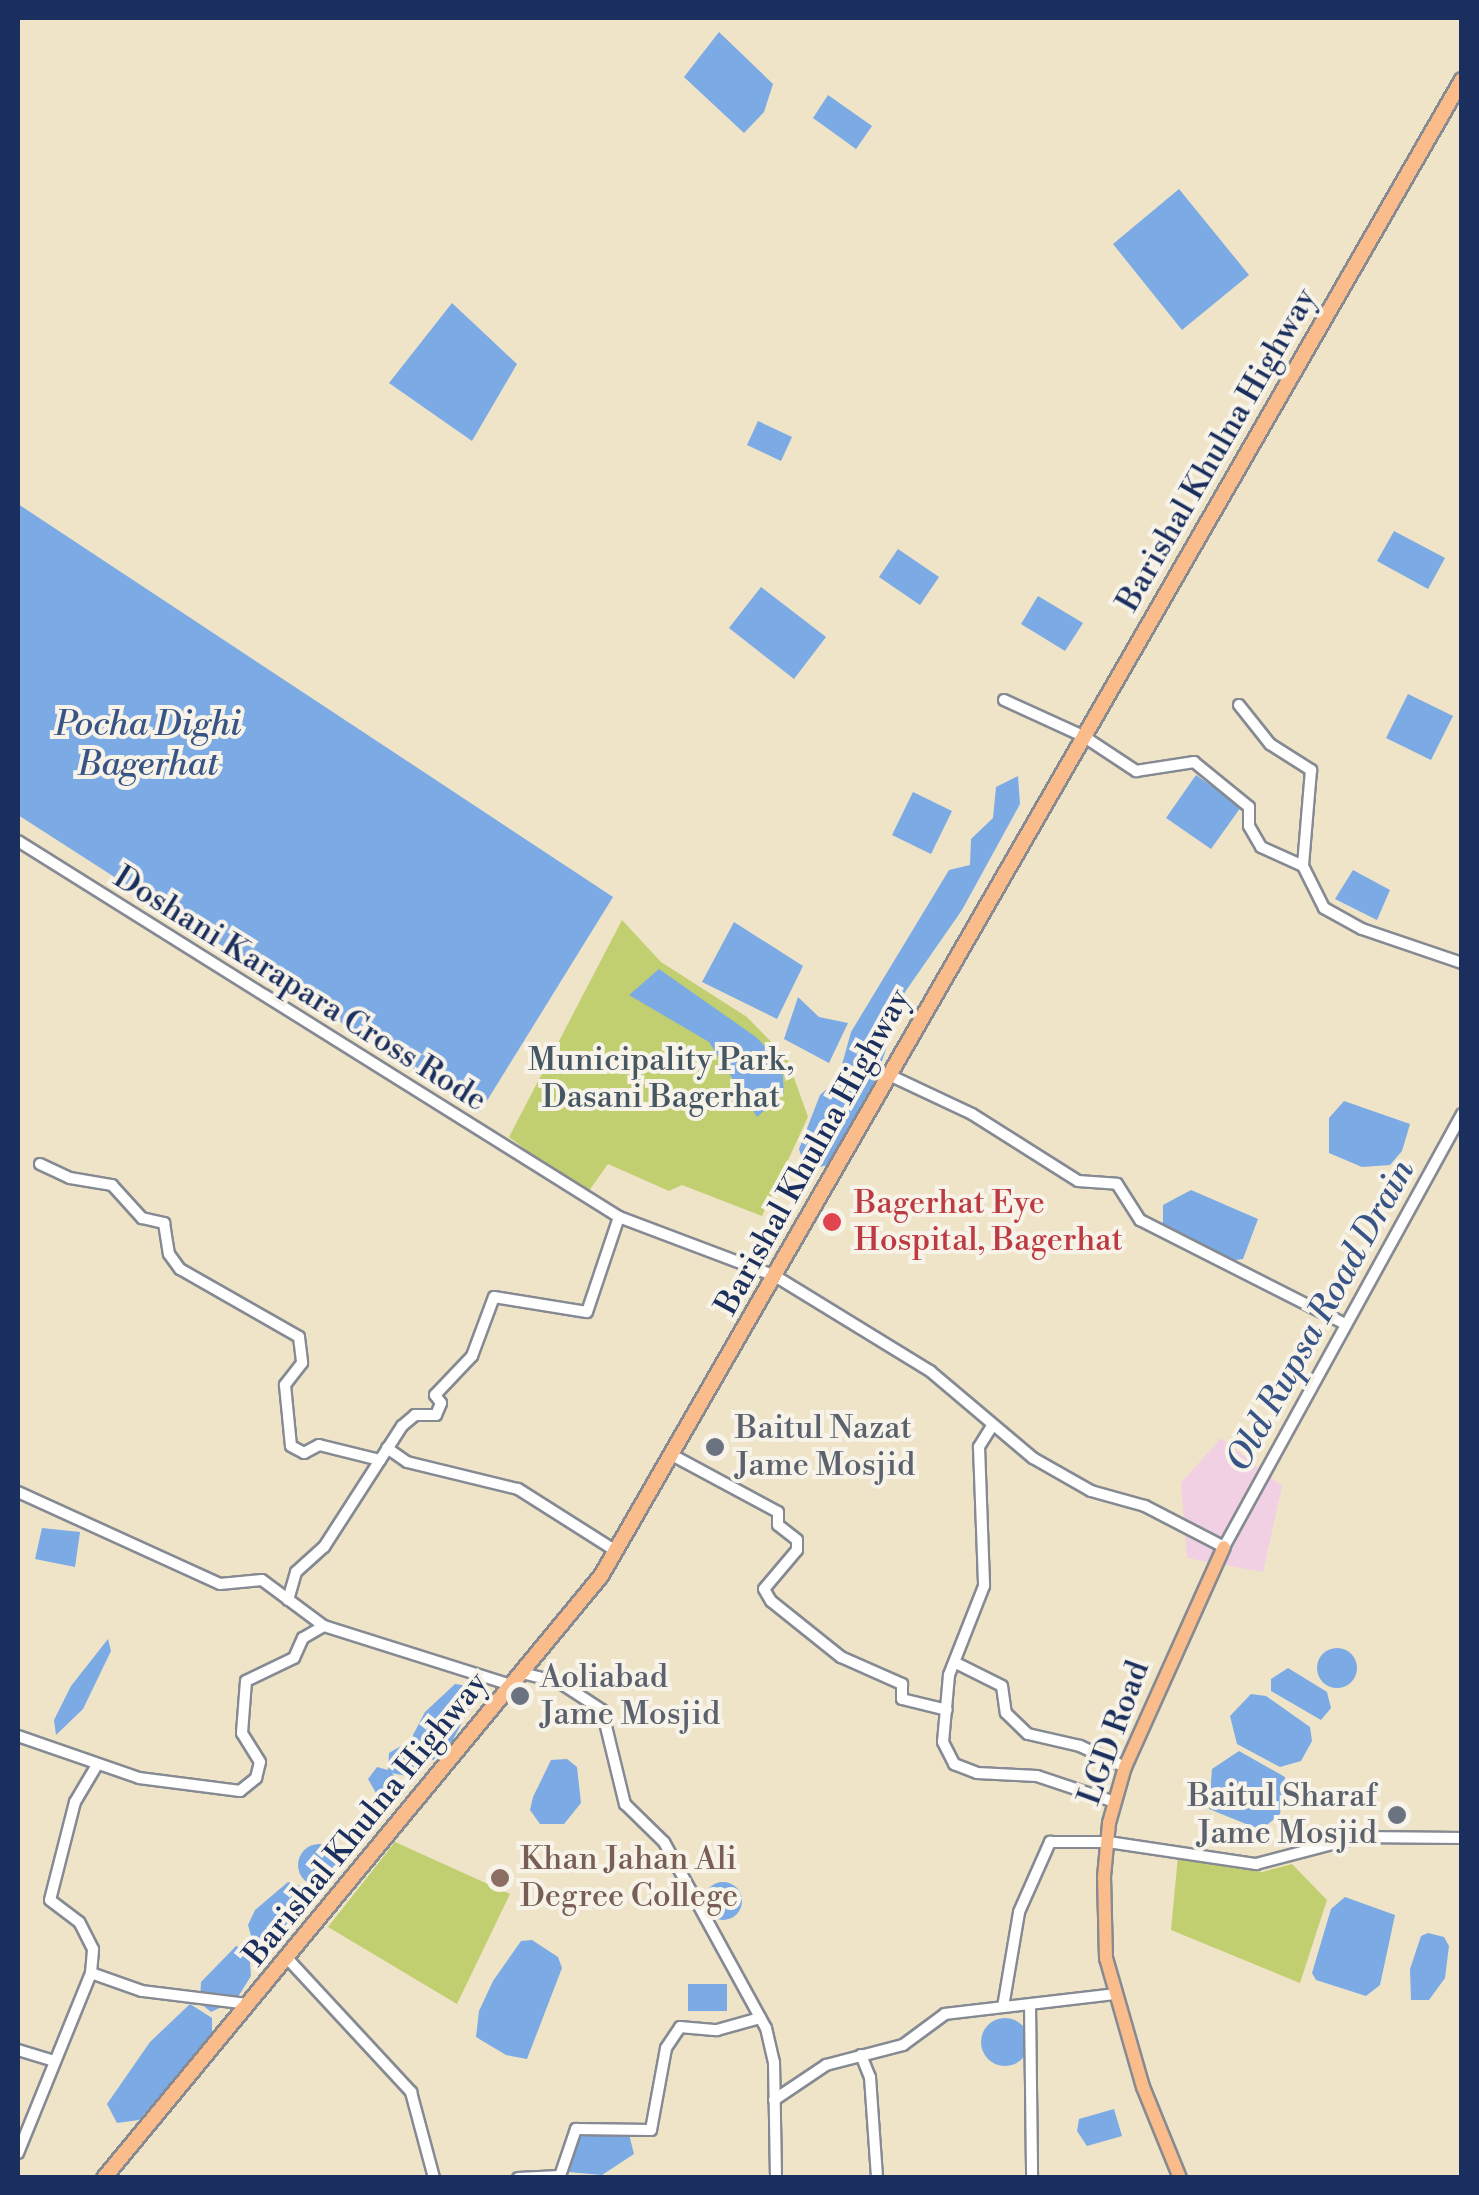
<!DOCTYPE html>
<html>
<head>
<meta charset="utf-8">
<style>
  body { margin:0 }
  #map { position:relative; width:1479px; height:2195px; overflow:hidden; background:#efe4c8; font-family:"Libre Bodoni",serif }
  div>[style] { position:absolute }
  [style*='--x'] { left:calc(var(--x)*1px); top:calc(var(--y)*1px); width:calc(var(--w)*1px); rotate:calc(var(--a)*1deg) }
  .built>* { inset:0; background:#f1d0e3 }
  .green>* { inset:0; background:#c2cf71 }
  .water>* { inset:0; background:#7baae5 }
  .round { border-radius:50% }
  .stream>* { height:2.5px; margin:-1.25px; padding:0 1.25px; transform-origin:1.25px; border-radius:1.25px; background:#7baae5 }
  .roads { filter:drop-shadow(2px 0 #858a93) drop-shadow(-2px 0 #858a93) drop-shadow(0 2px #858a93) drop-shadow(0 -2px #858a93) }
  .minor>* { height:10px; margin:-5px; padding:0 5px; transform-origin:5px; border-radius:5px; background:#fff }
  .major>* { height:12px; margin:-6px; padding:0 6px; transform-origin:6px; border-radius:6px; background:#f9bc8a }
  .highway>* { height:14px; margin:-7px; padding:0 7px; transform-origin:7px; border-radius:7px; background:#f9bc8a }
  .dots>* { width:28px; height:28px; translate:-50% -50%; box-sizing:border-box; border:5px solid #f7f3e8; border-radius:50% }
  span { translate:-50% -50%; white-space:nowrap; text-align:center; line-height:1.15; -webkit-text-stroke:8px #f7f3e8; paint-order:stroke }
  .street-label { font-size:32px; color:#1b2f5e }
  .park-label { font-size:32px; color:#455763 }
  .health-label { font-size:32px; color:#be3a42 }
  .left { translate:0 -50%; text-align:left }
  .worship-label { font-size:32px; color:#5b616d }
  .right { translate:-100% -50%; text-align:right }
  .education-label { font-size:32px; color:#785e54 }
  .water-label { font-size:35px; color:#385486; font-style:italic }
  .frame { position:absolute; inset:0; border:20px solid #1b2f5e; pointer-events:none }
</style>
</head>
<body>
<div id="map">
  <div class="built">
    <div style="clip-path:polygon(1221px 1438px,1282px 1486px,1263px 1572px,1187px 1558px,1181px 1483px)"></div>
  </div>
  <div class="green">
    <div style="clip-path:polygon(622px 920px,661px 962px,747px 1017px,787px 1058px,808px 1117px,762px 1216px,682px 1185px,669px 1191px,608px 1164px,586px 1195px,509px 1137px)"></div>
    <div style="clip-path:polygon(395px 1842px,510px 1894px,457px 2004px,328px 1927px)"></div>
    <div style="clip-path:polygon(1178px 1856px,1262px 1872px,1292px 1864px,1327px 1900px,1300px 1983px,1171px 1930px)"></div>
  </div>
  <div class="water">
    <div style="clip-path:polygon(719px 32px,773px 84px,764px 112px,744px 133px,684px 77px)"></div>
    <div style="clip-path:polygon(828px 95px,872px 126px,856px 149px,813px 118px)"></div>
    <div style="clip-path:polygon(1179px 189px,1249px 275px,1182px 330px,1113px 244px)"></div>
    <div style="clip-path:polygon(452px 303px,517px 364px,472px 441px,389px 383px)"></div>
    <div style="clip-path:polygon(758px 421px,792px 437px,781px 461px,747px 445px)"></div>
    <div style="clip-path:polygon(18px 504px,613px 897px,480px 1112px,18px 815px)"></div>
    <div style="clip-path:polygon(1394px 531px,1445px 558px,1428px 589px,1377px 561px)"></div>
    <div style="clip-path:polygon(898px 549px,939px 577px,920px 605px,879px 577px)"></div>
    <div style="clip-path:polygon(761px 587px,826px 637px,794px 679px,729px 628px)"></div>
    <div style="clip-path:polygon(1038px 596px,1083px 623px,1065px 651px,1021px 624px)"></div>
    <div style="clip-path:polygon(1408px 694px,1453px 716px,1431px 760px,1386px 738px)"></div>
    <div style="clip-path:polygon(1196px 775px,1241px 807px,1211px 849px,1166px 818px)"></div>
    <div style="clip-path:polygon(1018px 776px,1020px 804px,962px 910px,905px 992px,876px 1079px,827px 1165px,806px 1171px,799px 1149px,820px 1095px,838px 1079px,851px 1032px,949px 870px,970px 865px,971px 839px,993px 818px,996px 787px)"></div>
    <div style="clip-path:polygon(913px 792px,952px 811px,931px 854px,892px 835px)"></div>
    <div style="clip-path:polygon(1353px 870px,1390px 890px,1377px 920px,1335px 899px)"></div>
    <div style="clip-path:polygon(734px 922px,803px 966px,777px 1019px,702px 982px)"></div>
    <div style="clip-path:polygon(659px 969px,756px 1037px,782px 1064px,784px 1093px,757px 1117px,709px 1042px,629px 995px)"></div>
    <div style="clip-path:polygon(798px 997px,819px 1017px,848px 1023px,829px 1063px,784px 1039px)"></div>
    <div style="clip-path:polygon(1344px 1101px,1410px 1124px,1402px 1151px,1390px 1165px,1362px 1167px,1329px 1153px,1329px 1118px)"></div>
    <div style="clip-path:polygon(1191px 1190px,1258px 1219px,1243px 1259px,1229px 1261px,1163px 1226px,1163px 1205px)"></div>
    <div style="clip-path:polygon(42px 1528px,80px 1532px,75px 1567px,35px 1559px)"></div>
    <div style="clip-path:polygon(108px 1639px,111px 1651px,83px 1709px,56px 1735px,54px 1720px,71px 1686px)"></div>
    <div class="round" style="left:1317px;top:1648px;width:40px;height:40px"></div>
    <div style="clip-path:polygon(1288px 1668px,1327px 1692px,1331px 1708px,1321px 1720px,1271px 1691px,1271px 1679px)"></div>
    <div style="clip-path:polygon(455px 1684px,469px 1686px,472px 1704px,449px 1747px,433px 1760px,415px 1751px,413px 1735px,425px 1712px)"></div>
    <div style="clip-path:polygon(1251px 1694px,1266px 1696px,1310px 1727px,1312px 1741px,1301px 1761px,1280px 1767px,1237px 1744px,1230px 1716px)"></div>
    <div style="clip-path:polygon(401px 1746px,423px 1765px,411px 1777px,392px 1773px,407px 1790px,396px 1803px,376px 1793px,368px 1779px,377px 1767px,388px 1770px,389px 1753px)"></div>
    <div style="clip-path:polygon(1239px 1751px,1285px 1777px,1280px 1814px,1261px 1830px,1209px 1809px,1212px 1769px)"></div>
    <div style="clip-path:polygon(567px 1759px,577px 1767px,581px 1803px,564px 1824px,540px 1824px,530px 1810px,533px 1797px,551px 1760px)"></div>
    <div class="round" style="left:298px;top:1844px;width:42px;height:42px"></div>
    <div class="round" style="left:704px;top:1882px;width:38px;height:38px"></div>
    <div style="clip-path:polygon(288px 1882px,300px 1886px,306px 1903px,282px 1937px,269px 1945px,253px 1943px,248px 1925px,255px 1910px)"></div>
    <div style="clip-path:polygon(1345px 1897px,1395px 1915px,1380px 1985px,1366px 1996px,1316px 1980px,1312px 1973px,1331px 1909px)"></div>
    <div style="clip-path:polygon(1428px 1933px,1444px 1937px,1449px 1946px,1445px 1978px,1429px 2000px,1411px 2000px,1410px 1969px,1421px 1936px)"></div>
    <div style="clip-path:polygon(532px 1940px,558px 1957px,562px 1968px,527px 2059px,506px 2055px,476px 2037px,479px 2011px,493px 1981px,521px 1941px)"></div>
    <div style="clip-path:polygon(236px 1946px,249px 1951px,251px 1976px,236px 2000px,211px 2012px,200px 2003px,201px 1982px)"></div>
    <div style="clip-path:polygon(688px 1984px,727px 1984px,727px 2011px,688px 2011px)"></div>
    <div style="clip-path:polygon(190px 2004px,212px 2018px,212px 2035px,139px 2120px,117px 2123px,107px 2104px,150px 2042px)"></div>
    <div class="round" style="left:981px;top:2018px;width:48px;height:48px"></div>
    <div style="clip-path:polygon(1114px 2109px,1122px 2136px,1087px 2146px,1077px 2131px,1079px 2119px)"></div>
    <div style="clip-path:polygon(574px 2133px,629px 2134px,634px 2154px,602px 2175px,568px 2172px,561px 2155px)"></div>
  </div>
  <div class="stream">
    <div style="--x:532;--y:1308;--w:47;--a:9.9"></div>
    <div style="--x:21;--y:1487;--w:106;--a:25.1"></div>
    <div style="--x:976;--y:1500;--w:21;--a:87"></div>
    <div style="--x:304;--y:1572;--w:21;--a:-41"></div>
    <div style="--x:343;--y:1627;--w:13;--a:13"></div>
    <div style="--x:1001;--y:1779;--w:17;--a:3"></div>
    <div style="--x:422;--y:2116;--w:47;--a:75.1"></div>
  </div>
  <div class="roads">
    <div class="minor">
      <div style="--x:1004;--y:700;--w:87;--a:24.5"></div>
      <div style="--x:1083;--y:736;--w:64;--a:33.4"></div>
      <div style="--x:1136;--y:771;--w:59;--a:-8.8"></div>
      <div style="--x:1194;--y:762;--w:71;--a:39.3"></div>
      <div style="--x:1249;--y:807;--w:19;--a:90"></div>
      <div style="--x:1249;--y:826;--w:24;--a:60"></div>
      <div style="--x:1261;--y:847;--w:46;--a:24.3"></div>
      <div style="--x:1303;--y:866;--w:47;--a:63.4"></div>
      <div style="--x:1324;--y:908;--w:43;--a:28.9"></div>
      <div style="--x:1362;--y:929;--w:106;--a:18.8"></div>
      <div style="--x:1239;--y:705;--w:50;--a:51.5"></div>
      <div style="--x:1270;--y:744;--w:49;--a:32.4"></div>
      <div style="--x:1311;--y:770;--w:96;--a:94.8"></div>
      <div style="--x:18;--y:841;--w:709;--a:32.03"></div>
      <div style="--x:619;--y:1217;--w:167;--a:20.7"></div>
      <div style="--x:775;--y:1276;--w:182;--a:31.5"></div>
      <div style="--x:930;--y:1371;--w:135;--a:40.2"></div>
      <div style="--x:1033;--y:1458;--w:67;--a:29.6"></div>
      <div style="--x:1091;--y:1491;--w:56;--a:15.5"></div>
      <div style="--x:1145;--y:1506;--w:89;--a:27.4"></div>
      <div style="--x:1224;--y:1547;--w:494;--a:-61.2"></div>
      <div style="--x:887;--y:1074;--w:94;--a:25.2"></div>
      <div style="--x:972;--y:1114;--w:125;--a:32.3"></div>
      <div style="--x:1078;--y:1181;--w:39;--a:4"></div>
      <div style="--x:1117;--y:1184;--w:43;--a:57.4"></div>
      <div style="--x:1140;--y:1220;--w:228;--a:26.9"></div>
      <div style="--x:40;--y:1164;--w:33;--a:25"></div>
      <div style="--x:70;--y:1178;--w:43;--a:9.5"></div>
      <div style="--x:112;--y:1185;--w:45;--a:47.7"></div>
      <div style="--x:142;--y:1218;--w:23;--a:13"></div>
      <div style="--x:164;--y:1223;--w:31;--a:81"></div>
      <div style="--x:169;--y:1254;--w:19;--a:54"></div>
      <div style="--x:180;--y:1269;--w:137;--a:29.7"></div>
      <div style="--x:299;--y:1337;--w:26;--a:83"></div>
      <div style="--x:302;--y:1363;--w:28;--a:128"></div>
      <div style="--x:285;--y:1385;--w:61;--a:84.4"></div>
      <div style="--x:291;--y:1446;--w:15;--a:28"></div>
      <div style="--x:304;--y:1453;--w:17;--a:-28"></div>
      <div style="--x:319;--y:1445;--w:63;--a:13.8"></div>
      <div style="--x:992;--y:1426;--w:25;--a:122"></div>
      <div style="--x:979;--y:1447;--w:139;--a:87.9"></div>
      <div style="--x:984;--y:1586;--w:96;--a:111.5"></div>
      <div style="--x:949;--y:1675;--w:67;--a:95.1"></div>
      <div style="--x:943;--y:1742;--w:25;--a:63"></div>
      <div style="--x:954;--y:1764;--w:25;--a:21"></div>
      <div style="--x:977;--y:1773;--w:60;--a:2.9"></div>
      <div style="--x:1037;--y:1776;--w:82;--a:18.4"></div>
      <div style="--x:387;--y:1448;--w:24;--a:35"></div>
      <div style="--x:407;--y:1462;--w:114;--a:13.7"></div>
      <div style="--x:518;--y:1489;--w:116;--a:32.3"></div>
      <div style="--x:672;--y:1455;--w:120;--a:28.3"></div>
      <div style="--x:778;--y:1512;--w:13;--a:90"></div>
      <div style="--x:778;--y:1525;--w:24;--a:38"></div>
      <div style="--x:797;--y:1540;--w:10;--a:90"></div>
      <div style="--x:797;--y:1550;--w:51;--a:130.2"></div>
      <div style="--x:764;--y:1589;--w:14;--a:60"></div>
      <div style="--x:771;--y:1601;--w:90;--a:38.7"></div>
      <div style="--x:841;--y:1657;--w:67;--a:23.9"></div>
      <div style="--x:902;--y:1684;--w:15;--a:90"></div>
      <div style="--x:902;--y:1699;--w:46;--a:13.7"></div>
      <div style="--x:18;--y:1492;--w:222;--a:24.5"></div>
      <div style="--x:220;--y:1584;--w:42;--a:-5.4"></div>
      <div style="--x:262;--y:1580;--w:77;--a:36.6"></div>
      <div style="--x:288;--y:1600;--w:29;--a:-74"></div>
      <div style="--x:296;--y:1572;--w:38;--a:-42"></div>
      <div style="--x:324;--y:1547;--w:144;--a:-57.2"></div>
      <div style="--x:402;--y:1426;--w:17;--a:-40"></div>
      <div style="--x:415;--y:1415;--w:21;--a:0"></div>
      <div style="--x:436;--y:1415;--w:13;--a:-67"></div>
      <div style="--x:441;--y:1403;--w:10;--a:-127"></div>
      <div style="--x:435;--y:1395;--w:54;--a:-46.5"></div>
      <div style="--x:472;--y:1356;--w:63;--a:-69.6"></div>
      <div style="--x:494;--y:1297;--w:94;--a:9.2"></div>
      <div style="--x:587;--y:1312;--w:100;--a:-71.4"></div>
      <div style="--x:956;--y:1663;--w:51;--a:26.6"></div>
      <div style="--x:1002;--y:1686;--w:27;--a:82"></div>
      <div style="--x:1006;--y:1713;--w:30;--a:44"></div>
      <div style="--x:1028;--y:1734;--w:53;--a:13"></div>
      <div style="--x:1080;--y:1746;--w:50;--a:25"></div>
      <div style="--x:522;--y:1673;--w:38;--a:14"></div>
      <div style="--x:559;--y:1682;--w:51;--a:33.1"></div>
      <div style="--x:602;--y:1710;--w:97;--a:76.3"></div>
      <div style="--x:625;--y:1804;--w:54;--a:44.3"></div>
      <div style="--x:664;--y:1842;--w:212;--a:61.3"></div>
      <div style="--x:766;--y:2028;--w:35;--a:77"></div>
      <div style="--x:774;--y:2062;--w:116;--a:89"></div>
      <div style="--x:18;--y:1736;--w:128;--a:19.1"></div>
      <div style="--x:139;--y:1778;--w:102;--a:7.3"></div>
      <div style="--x:240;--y:1791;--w:21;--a:-39"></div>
      <div style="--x:256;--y:1778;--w:16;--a:-76"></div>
      <div style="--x:260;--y:1762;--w:34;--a:-122"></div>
      <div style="--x:242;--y:1733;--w:52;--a:-85.6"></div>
      <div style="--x:246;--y:1681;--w:53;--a:-25.6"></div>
      <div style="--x:294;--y:1658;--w:22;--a:-66"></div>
      <div style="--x:303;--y:1638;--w:24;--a:-30"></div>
      <div style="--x:324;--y:1626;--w:196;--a:17.5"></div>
      <div style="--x:287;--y:1958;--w:183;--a:47.2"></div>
      <div style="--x:411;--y:2092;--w:89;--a:75"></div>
      <div style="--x:91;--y:1973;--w:24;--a:-85"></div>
      <div style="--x:93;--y:1949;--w:30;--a:-117"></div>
      <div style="--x:79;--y:1922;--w:36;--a:-143"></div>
      <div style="--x:50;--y:1900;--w:101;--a:-75.7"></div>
      <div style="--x:75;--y:1802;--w:43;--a:-59.3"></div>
      <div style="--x:1030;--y:2005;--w:173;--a:89.3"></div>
      <div style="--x:1003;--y:2007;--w:96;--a:-80.4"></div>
      <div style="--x:1019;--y:1912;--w:77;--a:-66.1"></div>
      <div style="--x:1050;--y:1842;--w:58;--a:0"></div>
      <div style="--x:1108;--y:1842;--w:150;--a:8.5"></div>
      <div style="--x:1256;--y:1864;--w:106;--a:-14.7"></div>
      <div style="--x:1359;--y:1837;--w:103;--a:0.6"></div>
      <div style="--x:18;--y:2050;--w:37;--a:17"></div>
      <div style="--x:861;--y:2055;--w:24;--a:68"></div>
      <div style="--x:870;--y:2077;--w:101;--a:86"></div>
      <div style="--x:774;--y:2100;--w:63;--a:-33.9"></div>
      <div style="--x:826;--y:2065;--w:80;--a:-14.6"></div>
      <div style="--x:903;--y:2045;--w:52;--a:-36.4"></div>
      <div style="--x:945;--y:2014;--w:172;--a:-6.7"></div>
      <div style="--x:18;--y:2153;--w:194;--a:-67.9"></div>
      <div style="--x:91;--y:1973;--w:54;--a:19.4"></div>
      <div style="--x:142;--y:1991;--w:107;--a:7"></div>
      <div style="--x:518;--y:2178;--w:42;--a:-2.7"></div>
      <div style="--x:560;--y:2176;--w:50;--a:-71.2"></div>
      <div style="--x:576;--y:2129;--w:75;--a:0.8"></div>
      <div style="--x:651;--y:2130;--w:83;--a:-79.6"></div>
      <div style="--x:666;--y:2048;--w:25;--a:-56"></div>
      <div style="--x:680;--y:2027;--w:37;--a:5"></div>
      <div style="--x:717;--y:2030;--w:45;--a:-15.6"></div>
    </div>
    <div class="major">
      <div style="--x:1180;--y:2178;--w:98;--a:-112.1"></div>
      <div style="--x:1143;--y:2087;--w:134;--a:-106"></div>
      <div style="--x:1106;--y:1958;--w:81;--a:-91.4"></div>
      <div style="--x:1104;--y:1877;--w:54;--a:-84.7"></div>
      <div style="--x:1109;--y:1823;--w:58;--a:-74.1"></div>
      <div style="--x:1125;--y:1767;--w:241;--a:-65.8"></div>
    </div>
    <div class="highway">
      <div style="--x:104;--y:2178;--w:781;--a:-50.46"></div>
      <div style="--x:601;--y:1576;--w:1726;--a:-60.08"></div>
    </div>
  </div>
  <div class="dots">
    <div style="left:832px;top:1222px;background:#e0444e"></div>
    <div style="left:715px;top:1447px;background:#6b7280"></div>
    <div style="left:520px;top:1696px;background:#6b7280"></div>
    <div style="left:1397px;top:1815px;background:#6b7280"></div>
    <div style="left:500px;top:1878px;background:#8d6e63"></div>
  </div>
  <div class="street-label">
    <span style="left:1217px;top:450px;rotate:-60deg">Barishal Khulna Highway</span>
    <span style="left:300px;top:989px;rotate:32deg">Doshani Karapara Cross Rode</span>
    <span style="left:813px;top:1152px;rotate:-61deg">Barishal Khulna Highway</span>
    <span style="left:1114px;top:1733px;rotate:-70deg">LGD Road</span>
    <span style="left:366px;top:1819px;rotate:-51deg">Barishal Khulna Highway</span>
  </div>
  <div class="park-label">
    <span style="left:661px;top:1079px">Municipality Park,<br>Dasani Bagerhat</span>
  </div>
  <div class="health-label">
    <span class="left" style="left:854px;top:1222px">Bagerhat Eye<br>Hospital, Bagerhat</span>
  </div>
  <div class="worship-label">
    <span class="left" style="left:735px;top:1447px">Baitul Nazat<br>Jame Mosjid</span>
    <span class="left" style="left:540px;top:1696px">Aoliabad<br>Jame Mosjid</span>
    <span class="right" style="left:1377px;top:1815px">Baitul Sharaf<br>Jame Mosjid</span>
  </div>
  <div class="education-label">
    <span class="left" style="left:520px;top:1878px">Khan Jahan Ali<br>Degree College</span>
  </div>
  <div class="water-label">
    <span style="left:148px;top:745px">Pocha Dighi<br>Bagerhat</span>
    <span style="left:1321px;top:1316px;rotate:-61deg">Old Rupsa Road Drain</span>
  </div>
  <div class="frame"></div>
</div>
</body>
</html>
